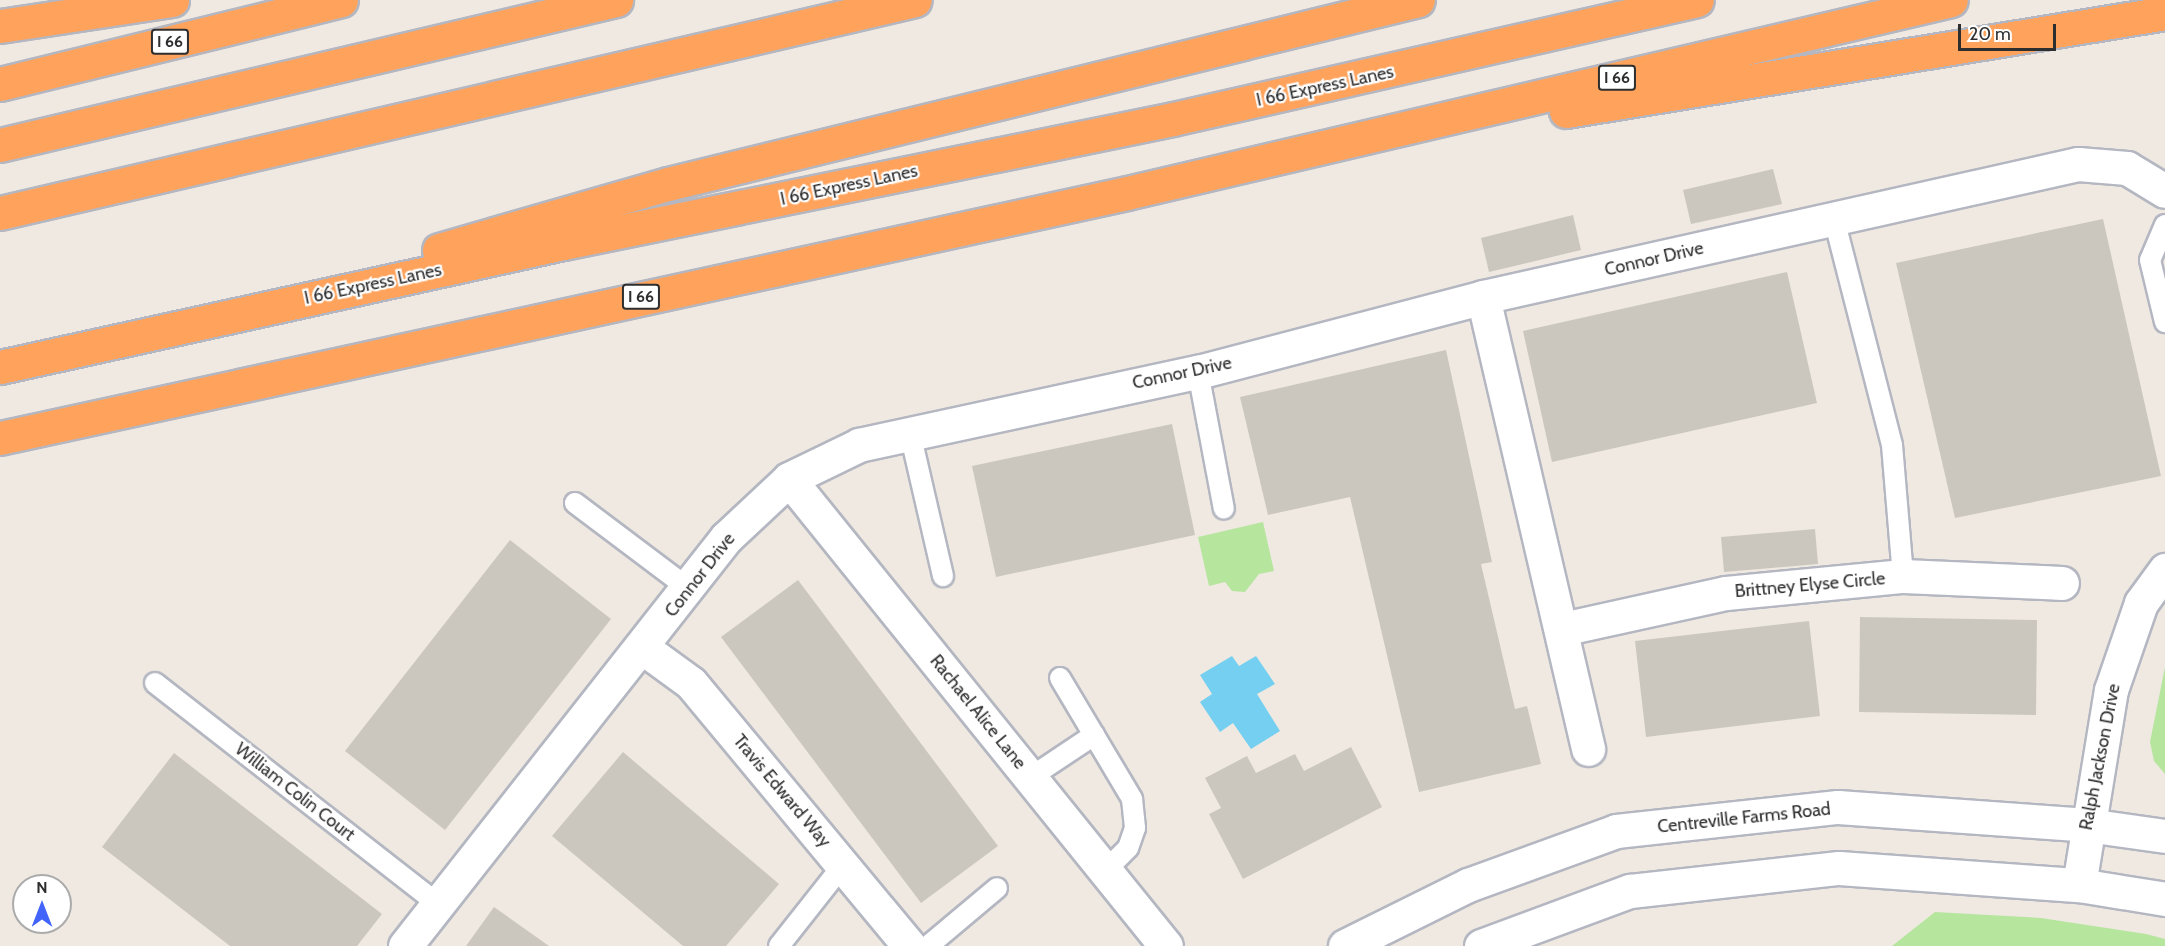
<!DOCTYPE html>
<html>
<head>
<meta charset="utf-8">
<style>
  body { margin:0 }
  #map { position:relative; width:2165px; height:946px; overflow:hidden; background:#efe9e1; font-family:Cabin,sans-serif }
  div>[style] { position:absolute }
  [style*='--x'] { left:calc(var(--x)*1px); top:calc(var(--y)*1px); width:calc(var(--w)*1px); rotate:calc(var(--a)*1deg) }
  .green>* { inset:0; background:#b6e59e }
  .water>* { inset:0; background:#75cff0 }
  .building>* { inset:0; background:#cbc7bf }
  .roads { filter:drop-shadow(2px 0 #b4b7c1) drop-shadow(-2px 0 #b4b7c1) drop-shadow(0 2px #b4b7c1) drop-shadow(0 -2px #b4b7c1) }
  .service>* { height:20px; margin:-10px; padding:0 10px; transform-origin:10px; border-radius:10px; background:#fff }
  .minor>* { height:33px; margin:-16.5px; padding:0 16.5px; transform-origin:16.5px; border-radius:16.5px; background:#fff }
  .tertiary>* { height:33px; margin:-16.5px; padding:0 16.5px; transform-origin:16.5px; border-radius:16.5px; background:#fff }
  .motorway>* { height:33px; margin:-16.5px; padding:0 16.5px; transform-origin:16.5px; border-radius:16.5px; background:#ffa35c }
  span { translate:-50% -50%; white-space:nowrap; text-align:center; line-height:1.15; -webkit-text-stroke:4.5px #fff; paint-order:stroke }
  .shield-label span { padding:2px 4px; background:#fff; border:2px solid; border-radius:4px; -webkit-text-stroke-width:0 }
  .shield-label { font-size:16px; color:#2e2e2e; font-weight:700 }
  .street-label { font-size:18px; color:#2e2e2e }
  .north { position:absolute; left:12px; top:874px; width:60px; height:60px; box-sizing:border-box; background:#fff; border:2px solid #ababab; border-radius:50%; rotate:0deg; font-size:16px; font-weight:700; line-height:24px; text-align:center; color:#2e2e2e }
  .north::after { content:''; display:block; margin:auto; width:21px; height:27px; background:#4264fb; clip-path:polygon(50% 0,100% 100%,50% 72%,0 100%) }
  .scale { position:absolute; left:1958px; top:24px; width:98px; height:27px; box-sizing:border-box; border:3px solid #2e2e2e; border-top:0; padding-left:8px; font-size:18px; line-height:21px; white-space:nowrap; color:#2e2e2e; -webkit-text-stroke:4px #fff; paint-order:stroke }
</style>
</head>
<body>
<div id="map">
  <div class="green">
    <div style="clip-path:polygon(1263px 522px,1274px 571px,1259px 574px,1245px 592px,1232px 591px,1225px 582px,1209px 586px,1198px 537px)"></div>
    <div style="clip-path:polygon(2165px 667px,2165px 774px,2154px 761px,2150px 742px)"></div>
    <div style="clip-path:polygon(1935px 912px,2041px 918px,2146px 934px,2165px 939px,2165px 946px,1892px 946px)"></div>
  </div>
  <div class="water">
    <div style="clip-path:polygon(1232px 656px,1239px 666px,1256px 656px,1275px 684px,1257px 694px,1280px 731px,1251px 749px,1233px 723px,1220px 732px,1200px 702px,1212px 694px,1200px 675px)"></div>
  </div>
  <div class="building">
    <div style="clip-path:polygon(1773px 169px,1782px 204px,1691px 224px,1683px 190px)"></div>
    <div style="clip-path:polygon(1573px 215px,1581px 250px,1489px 272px,1481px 238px)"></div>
    <div style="clip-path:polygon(2103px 219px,2161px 476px,1955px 518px,1896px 263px)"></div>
    <div style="clip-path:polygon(1787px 272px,1817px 403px,1552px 462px,1523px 331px)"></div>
    <div style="clip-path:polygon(1446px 350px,1492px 562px,1481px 564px,1515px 709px,1527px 706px,1541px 764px,1419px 792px,1350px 497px,1268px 515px,1240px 397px)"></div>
    <div style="clip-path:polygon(1172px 424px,1195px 535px,996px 577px,972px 466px)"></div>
    <div style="clip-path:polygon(1815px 529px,1818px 564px,1724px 572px,1721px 537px)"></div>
    <div style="clip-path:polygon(510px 540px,611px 619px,445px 830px,345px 751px)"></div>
    <div style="clip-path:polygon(798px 580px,998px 846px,921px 903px,721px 637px)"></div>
    <div style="clip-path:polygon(1860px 617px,2037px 620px,2036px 715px,1859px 712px)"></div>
    <div style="clip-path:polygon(1809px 621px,1820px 716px,1646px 737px,1635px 641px)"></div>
    <div style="clip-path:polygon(1351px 747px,1382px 807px,1243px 879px,1209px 814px,1221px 808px,1205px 778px,1247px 756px,1256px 773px,1295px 754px,1304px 771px)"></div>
    <div style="clip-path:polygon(623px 752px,779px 884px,726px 946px,683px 946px,552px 836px)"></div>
    <div style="clip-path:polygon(174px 753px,382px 914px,357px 946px,230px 946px,102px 847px)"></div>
    <div style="clip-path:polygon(494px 907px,549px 946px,466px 946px)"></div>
  </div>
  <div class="roads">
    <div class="service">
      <div style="--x:1834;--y:219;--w:233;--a:75.6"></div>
      <div style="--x:1892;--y:445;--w:131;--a:85.2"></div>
      <div style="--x:2165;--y:225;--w:38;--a:113"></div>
      <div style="--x:2150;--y:260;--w:64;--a:76.4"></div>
      <div style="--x:1198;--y:372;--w:139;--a:79.3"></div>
      <div style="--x:910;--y:433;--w:147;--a:77"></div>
      <div style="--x:575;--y:503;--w:141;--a:37"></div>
      <div style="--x:1060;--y:678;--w:141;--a:59.2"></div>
      <div style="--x:1132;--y:799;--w:29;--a:84"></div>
      <div style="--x:1135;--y:828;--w:21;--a:109"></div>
      <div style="--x:1128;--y:848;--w:31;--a:135"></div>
      <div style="--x:155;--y:683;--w:355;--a:38"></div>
      <div style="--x:1031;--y:777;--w:76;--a:-33.7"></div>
      <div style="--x:779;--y:946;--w:103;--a:-51.7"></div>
      <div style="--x:928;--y:946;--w:90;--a:-40"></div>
    </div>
    <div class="minor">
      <div style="--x:1483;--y:297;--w:464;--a:76.9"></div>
      <div style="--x:789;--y:479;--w:600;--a:51.09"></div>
      <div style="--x:1562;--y:629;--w:168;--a:-12.4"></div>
      <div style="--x:1726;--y:593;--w:178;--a:-5.5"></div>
      <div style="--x:1903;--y:576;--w:159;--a:2.5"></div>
      <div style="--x:643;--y:648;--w:59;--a:36.1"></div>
      <div style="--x:691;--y:683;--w:342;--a:50.3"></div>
      <div style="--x:2079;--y:885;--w:198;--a:-80.7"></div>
      <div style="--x:2111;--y:690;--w:92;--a:-71"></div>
      <div style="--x:2141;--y:603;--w:41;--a:-54"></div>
      <div style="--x:405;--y:946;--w:519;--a:-51.81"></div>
      <div style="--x:726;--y:538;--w:86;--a:-43.1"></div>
      <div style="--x:789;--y:479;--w:78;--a:-25.9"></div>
      <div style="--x:859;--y:445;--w:347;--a:-12.2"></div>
      <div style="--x:1198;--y:372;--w:295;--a:-14.7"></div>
      <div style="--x:1483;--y:297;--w:610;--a:-12.6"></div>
      <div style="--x:2078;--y:164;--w:49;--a:4.7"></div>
      <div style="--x:2127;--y:168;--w:44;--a:31.2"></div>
    </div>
    <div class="tertiary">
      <div style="--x:1345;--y:946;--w:137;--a:-26.4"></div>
      <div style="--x:1468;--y:885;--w:158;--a:-20"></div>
      <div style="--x:1616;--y:831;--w:223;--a:-6.2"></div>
      <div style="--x:1838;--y:807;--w:250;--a:4.1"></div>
      <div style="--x:2087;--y:825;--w:79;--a:8"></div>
      <div style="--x:1481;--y:946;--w:159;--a:-20.3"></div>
      <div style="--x:1630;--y:891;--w:210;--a:-6.3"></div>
      <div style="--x:1839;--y:868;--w:241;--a:4.1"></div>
      <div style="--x:2079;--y:885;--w:87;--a:9.2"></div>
    </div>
    <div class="motorway">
      <div style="--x:0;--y:26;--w:174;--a:-8.6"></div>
      <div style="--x:0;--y:84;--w:351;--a:-13.8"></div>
      <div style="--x:1566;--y:111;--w:607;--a:-9.29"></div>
      <div style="--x:0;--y:145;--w:633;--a:-13.25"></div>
      <div style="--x:0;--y:213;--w:939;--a:-13.1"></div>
      <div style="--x:439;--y:250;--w:238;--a:-16.1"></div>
      <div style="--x:668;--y:184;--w:772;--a:-13.78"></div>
      <div style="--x:0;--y:367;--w:576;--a:-12.42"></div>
      <div style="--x:563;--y:243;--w:622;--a:-11.49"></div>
      <div style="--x:1173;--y:119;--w:537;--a:-12.79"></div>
      <div style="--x:0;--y:438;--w:1153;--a:-12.26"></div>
      <div style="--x:1127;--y:193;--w:846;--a:-13.18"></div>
    </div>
  </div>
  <div class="shield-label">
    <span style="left:170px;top:42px">I 66</span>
    <span style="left:1617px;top:78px">I 66</span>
    <span style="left:641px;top:297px">I 66</span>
  </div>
  <div class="street-label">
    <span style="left:1325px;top:86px;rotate:-12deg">I 66 Express Lanes</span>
    <span style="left:849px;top:185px;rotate:-12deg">I 66 Express Lanes</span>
    <span style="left:1654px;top:259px;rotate:-13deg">Connor Drive</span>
    <span style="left:373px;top:284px;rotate:-12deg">I 66 Express Lanes</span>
    <span style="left:1182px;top:373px;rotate:-12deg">Connor Drive</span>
    <span style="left:700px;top:575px;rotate:-52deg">Connor Drive</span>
    <span style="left:1810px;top:585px;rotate:-5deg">Brittney Elyse Circle</span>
    <span style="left:978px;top:712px;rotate:51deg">Rachael Alice Lane</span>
    <span style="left:2100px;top:757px;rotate:-79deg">Ralph Jackson Drive</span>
    <span style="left:782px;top:791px;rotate:50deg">Travis Edward Way</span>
    <span style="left:295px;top:792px;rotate:38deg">William Colin Court</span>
    <span style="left:1744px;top:818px;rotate:-6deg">Centreville Farms Road</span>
  </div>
  <div class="north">N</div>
  <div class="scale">20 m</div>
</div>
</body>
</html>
